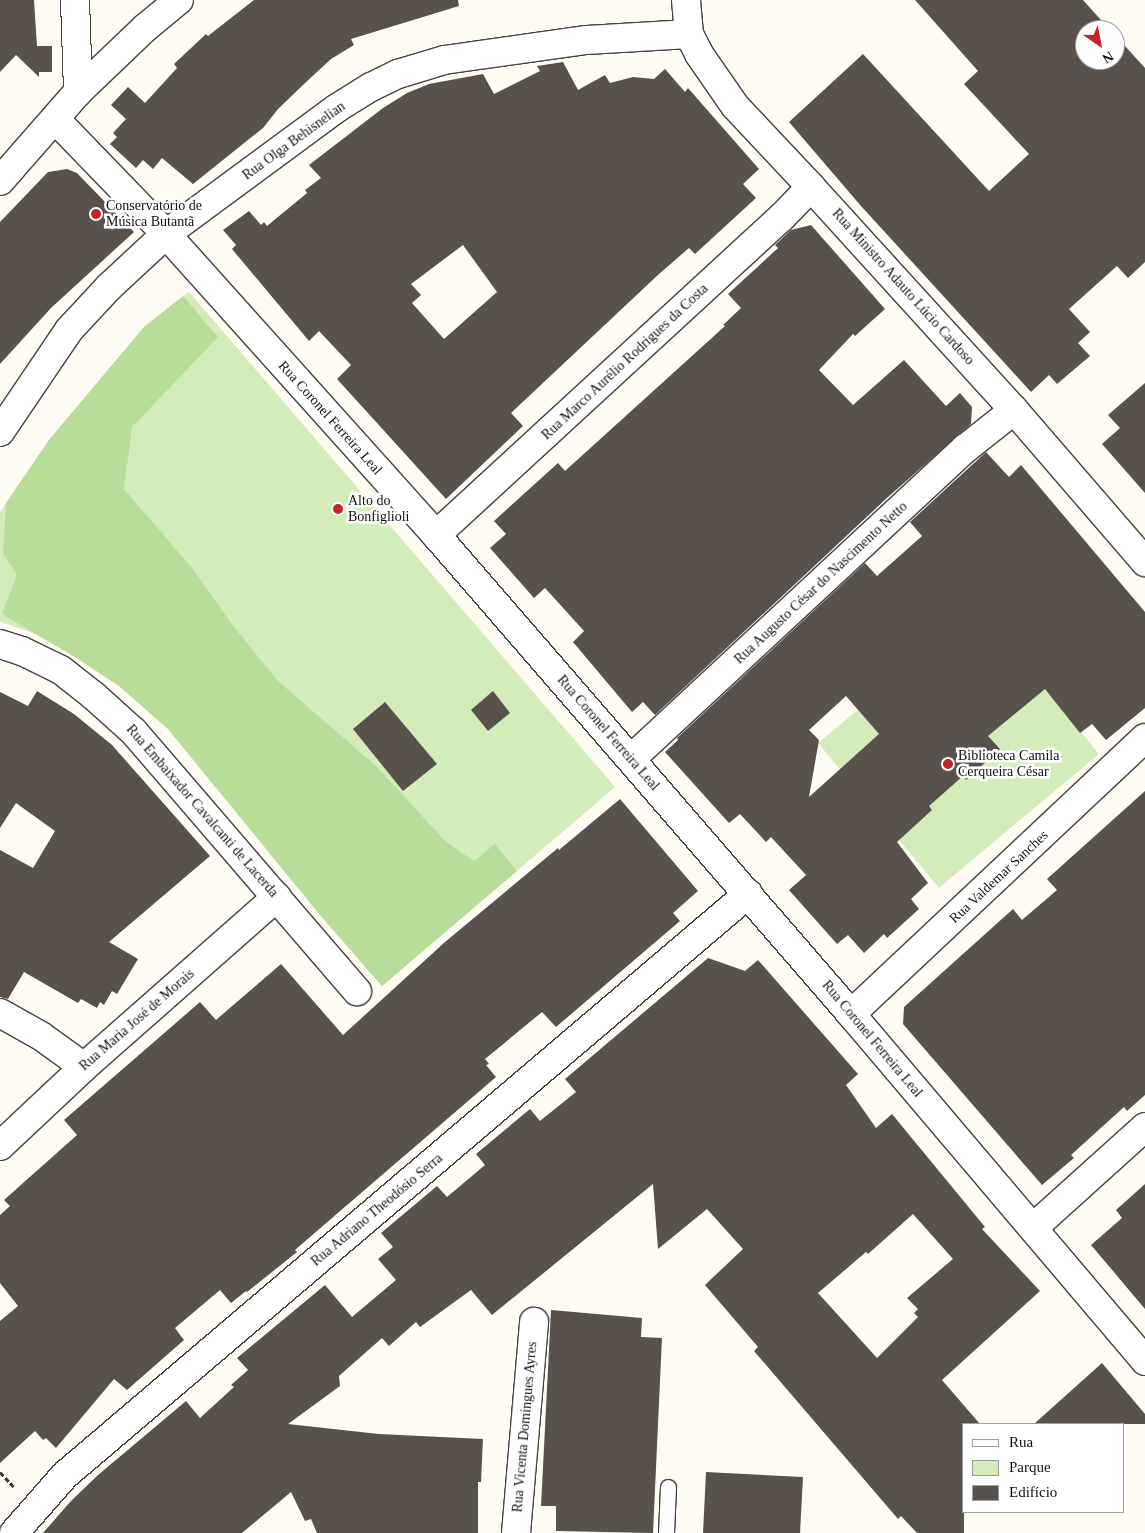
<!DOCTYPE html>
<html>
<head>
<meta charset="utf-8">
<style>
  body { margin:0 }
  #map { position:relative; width:1145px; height:1533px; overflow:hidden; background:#fffdf3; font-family:"Times New Roman",serif }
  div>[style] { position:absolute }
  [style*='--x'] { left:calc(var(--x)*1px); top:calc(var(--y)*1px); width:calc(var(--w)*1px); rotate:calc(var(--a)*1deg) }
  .green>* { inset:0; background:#d3ecba }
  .forest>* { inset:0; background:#b7dd99 }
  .building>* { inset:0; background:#59514c }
  .path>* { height:3px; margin-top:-1.5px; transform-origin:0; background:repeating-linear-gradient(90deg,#323232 0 5px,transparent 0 7.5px) }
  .roads { filter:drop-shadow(1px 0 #434343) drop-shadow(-1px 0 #434343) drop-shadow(0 1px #434343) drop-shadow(0 -1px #434343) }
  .service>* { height:15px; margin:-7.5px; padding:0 7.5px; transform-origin:7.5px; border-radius:7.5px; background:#fff }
  .minor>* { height:28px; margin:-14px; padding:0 14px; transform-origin:14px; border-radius:14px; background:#fff }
  .dots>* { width:14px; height:14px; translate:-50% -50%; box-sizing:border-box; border:2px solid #fff; border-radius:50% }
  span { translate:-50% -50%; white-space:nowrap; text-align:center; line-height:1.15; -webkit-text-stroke:5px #fff; paint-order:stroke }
  .street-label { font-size:14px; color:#101010 }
  .poi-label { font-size:14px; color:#101010 }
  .left { translate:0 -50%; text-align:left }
  .legend { position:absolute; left:962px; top:1423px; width:162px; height:90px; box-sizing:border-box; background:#fff; border:1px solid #9f9f9f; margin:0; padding:6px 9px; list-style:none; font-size:15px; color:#101010 }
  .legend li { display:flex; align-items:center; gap:10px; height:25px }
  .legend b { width:25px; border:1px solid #9f9f9f }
  .north { position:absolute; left:1075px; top:20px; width:50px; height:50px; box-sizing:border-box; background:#fff; border:1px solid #9f9f9f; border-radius:50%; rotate:147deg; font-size:14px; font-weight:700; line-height:20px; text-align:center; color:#101010 }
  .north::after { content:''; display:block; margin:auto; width:18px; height:22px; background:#c62228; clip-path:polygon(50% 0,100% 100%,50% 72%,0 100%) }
</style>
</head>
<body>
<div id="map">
  <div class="green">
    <div style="clip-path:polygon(189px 292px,615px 787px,382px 986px,318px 913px,168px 729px,119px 686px,75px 657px,31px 632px,0 622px,0 512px,49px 440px,144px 327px)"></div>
    <div style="clip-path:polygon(946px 636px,1013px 715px,1045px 689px,1099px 754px,939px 888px,818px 743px)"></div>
  </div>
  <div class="forest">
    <div style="clip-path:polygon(183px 296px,218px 337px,132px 427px,124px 489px,192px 568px,234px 627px,279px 682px,376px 766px,445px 841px,474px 861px,495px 844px,517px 871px,382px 986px,327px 923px,168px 729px,119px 686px,75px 657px,2px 614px,17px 575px,3px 554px,6px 503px,49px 440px,144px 327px)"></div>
  </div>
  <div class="building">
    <div style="clip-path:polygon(0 0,34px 0,37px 46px,52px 46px,52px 72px,39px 72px,39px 77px,16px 55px,0 72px)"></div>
    <div style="clip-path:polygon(254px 0,458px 0,459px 6px,351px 39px,354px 45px,331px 59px,304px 84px,278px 109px,263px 128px,193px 184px,162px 158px,153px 169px,143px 160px,136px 168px,110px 144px,117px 137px,113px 133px,126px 119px,111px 105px,128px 87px,145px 103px,177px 68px,174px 64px,206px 34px,208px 36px)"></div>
    <div style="clip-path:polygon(915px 0,1083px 0,1110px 30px,1085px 30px,1085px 60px,1115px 60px,1115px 35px,1145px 68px,1145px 262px,1128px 278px,1117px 266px,1069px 309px,1090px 332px,1078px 343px,1090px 356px,1057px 384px,1049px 375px,1031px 392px,861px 206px,789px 122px,863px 54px,989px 191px,1029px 154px,964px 84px,978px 71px)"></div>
    <div style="clip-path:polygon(evenodd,563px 62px,578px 90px,605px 75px,610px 83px,633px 77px,654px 79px,665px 69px,685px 92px,688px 88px,759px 169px,743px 184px,756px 198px,695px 254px,689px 248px,659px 274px,511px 413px,523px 426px,446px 499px,337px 379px,351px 365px,319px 331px,309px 341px,232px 249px,236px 245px,223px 230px,249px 211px,261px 225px,264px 222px,267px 226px,307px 193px,305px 190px,321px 178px,309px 165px,383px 108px,407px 93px,429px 84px,483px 74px,494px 94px,540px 71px,537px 66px,563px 62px,463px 245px,497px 292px,444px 339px,412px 303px,421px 295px,411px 284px,463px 245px)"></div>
    <div style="clip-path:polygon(67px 169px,77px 173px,134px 232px,51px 308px,0 364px,0 222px,48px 172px)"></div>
    <div style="clip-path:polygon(811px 225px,885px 309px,855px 336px,853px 334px,819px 370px,853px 405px,904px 360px,946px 406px,960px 393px,972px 407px,971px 424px,888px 497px,655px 715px,643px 702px,632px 712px,573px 642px,584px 631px,545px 588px,534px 598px,490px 548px,506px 534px,494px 521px,558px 463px,565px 471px,725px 326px,723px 325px,741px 308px,728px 294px,778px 248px,775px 245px,791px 230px)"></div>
    <div style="clip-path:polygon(1145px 383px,1145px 493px,1102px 444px,1120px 428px,1108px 415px)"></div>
    <div style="clip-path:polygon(evenodd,986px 452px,1009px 477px,1021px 465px,1145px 612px,1145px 708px,1106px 740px,1092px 724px,1080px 733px,1045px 689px,988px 736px,1000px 749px,966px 780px,963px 776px,929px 806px,932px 810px,897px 842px,928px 883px,911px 899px,919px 909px,887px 938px,884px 934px,864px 953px,848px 935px,837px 944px,789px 890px,806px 875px,771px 837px,766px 842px,740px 814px,729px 823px,665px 752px,678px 740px,677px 738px,865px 563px,877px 576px,922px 536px,910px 522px,986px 452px,846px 696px,879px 734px,809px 797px,819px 740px,809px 730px,846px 696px)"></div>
    <div style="clip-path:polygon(37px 691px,74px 714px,112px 745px,210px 856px,109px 942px,138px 959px,117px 994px,112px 991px,104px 1005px,100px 1002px,97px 1008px,81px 999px,78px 1003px,24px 972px,8px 999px,0 997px,0 850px,33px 868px,55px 831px,16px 803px,0 828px,0 692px,28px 706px)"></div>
    <div style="clip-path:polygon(493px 691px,510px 713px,488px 731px,471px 710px)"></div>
    <div style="clip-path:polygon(385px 702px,437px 764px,403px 791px,353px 729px)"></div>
    <div style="clip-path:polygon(1145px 791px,1145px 1095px,1127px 1111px,1124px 1107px,1071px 1155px,1074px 1158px,1042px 1185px,903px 1024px,904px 1007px,1013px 909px,1022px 920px,1057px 890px,1047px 879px)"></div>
    <div style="clip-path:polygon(620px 799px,698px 891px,673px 913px,680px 921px,556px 1027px,542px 1012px,485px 1059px,489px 1064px,486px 1065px,496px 1077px,332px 1218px,295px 1250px,297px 1252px,247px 1292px,246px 1291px,231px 1303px,220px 1290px,175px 1328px,184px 1340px,127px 1390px,114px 1379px,56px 1448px,46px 1438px,43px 1440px,35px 1431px,0 1463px,0 1321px,18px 1306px,0 1283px,0 1215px,10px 1206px,4px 1200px,77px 1135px,64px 1120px,200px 1002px,216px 1020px,281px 964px,343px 1035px,445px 942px,558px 848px,559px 850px)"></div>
    <div style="clip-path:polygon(evenodd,708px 958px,745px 971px,758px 960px,858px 1074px,846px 1085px,876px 1128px,892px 1114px,985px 1227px,982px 1229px,1040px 1291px,942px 1380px,980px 1424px,964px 1424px,964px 1533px,917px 1533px,901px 1516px,898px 1519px,754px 1351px,758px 1347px,705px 1285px,743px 1249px,707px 1209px,658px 1249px,653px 1184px,492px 1315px,471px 1290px,420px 1327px,416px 1322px,389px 1346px,382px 1338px,339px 1376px,340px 1386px,288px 1424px,379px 1434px,483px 1439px,481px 1482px,478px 1482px,478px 1533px,317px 1533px,311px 1519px,305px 1521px,291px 1492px,242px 1533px,43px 1533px,70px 1502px,98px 1475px,186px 1401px,200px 1418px,234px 1387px,231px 1385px,248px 1370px,237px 1358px,325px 1285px,352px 1317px,396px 1280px,378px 1259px,393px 1247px,381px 1233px,437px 1186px,447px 1197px,485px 1165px,476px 1154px,530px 1109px,540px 1121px,576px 1092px,565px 1079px,708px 958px,913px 1214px,953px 1259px,907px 1298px,918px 1309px,914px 1313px,918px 1317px,877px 1358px,818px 1293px,866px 1252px,868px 1254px,913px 1214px)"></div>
    <div style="clip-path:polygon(1145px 1184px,1145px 1309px,1091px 1245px,1122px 1218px,1116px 1210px)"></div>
    <div style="clip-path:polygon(551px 1310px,642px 1318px,641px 1337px,662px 1338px,653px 1533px,556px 1531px,556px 1506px,541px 1506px)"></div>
    <div style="clip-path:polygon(1102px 1363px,1145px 1414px,1145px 1424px,1034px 1424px)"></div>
    <div style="clip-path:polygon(706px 1472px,803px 1477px,800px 1533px,703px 1533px)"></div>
  </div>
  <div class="path">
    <div style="--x:0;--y:1472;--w:22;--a:47"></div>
  </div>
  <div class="roads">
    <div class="service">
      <div style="--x:666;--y:1533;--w:46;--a:-87.5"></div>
    </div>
    <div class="minor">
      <div style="--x:75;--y:0;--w:92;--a:88.1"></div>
      <div style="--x:686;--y:0;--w:34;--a:85"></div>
      <div style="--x:689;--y:34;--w:22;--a:63"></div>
      <div style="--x:699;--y:54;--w:63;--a:55.3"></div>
      <div style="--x:735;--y:106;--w:111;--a:46.8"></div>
      <div style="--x:811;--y:187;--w:302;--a:47.7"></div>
      <div style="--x:1014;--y:410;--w:201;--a:49.2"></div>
      <div style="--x:55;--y:119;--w:160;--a:46"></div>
      <div style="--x:166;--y:234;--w:404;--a:48.1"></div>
      <div style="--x:436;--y:535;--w:634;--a:49.09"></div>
      <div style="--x:851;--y:1014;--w:455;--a:49.7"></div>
      <div style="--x:0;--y:181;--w:118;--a:-48.8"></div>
      <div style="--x:78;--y:92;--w:93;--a:-43.7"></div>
      <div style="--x:145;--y:28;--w:44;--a:-39.5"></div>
      <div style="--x:0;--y:432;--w:123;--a:-55.9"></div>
      <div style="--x:69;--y:330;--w:59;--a:-47.1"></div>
      <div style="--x:109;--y:287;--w:78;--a:-42.9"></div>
      <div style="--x:166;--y:234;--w:212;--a:-36.4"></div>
      <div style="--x:337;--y:108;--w:40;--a:-32"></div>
      <div style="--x:371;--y:87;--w:30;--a:-26"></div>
      <div style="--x:398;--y:74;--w:48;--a:-16.9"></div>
      <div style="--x:444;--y:60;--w:144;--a:-8"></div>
      <div style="--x:587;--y:40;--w:102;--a:-3.4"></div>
      <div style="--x:436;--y:535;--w:469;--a:-42.6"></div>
      <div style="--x:781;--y:218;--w:43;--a:-45.9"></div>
      <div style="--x:0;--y:644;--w:23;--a:18"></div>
      <div style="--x:22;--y:651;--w:43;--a:26"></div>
      <div style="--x:61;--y:670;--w:42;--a:38.2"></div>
      <div style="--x:94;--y:696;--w:54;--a:42"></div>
      <div style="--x:134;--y:732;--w:342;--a:49.3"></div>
      <div style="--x:631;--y:759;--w:457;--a:-42.9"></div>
      <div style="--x:966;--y:448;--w:61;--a:-38.4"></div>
      <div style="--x:0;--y:1013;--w:47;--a:29.3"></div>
      <div style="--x:41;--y:1036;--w:53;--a:35.8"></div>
      <div style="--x:851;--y:1014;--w:403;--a:-43.2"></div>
      <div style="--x:0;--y:1146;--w:115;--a:-43.2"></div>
      <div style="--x:84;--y:1067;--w:257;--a:-41.4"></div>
      <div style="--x:1033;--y:1228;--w:151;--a:-42"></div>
      <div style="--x:14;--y:1533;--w:77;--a:-48.7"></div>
      <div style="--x:65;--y:1475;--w:897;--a:-40.39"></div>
      <div style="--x:516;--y:1533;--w:212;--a:-85.1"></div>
    </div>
  </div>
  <div class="dots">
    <div style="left:96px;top:214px;background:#c62228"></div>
    <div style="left:338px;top:509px;background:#c62228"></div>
    <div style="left:948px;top:764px;background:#c62228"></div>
  </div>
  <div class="street-label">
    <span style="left:294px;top:141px;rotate:-36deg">Rua Olga Behisnelian</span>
    <span style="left:903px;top:287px;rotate:48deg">Rua Ministro Adauto Lúcio Cardoso</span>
    <span style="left:625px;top:362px;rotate:-43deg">Rua Marco Aurélio Rodrigues da Costa</span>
    <span style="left:330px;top:418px;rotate:48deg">Rua Coronel Ferreira Leal</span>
    <span style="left:821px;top:583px;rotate:-43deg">Rua Augusto César do Nascimento Netto</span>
    <span style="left:608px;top:733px;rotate:49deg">Rua Coronel Ferreira Leal</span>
    <span style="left:202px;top:811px;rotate:49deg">Rua Embaixador Cavalcanti de Lacerda</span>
    <span style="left:999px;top:877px;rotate:-43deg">Rua Valdemar Sanches</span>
    <span style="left:137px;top:1020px;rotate:-41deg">Rua Maria José de Morais</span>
    <span style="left:872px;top:1039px;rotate:50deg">Rua Coronel Ferreira Leal</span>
    <span style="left:377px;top:1210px;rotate:-40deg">Rua Adriano Theodósio Serra</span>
    <span style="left:525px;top:1427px;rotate:-85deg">Rua Vicenta Domingues Ayres</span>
  </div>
  <div class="poi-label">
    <span class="left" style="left:106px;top:214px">Conservatório de<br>Música Butantã</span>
    <span class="left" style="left:348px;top:509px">Alto do<br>Bonfiglioli</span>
    <span class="left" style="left:958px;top:764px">Biblioteca Camila<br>Cerqueira César</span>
  </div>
  <ul class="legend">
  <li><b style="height:6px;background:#fff"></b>Rua</li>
  <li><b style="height:14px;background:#d3ecba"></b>Parque</li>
  <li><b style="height:14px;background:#59514c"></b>Edifício</li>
  </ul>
  <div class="north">N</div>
</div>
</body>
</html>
